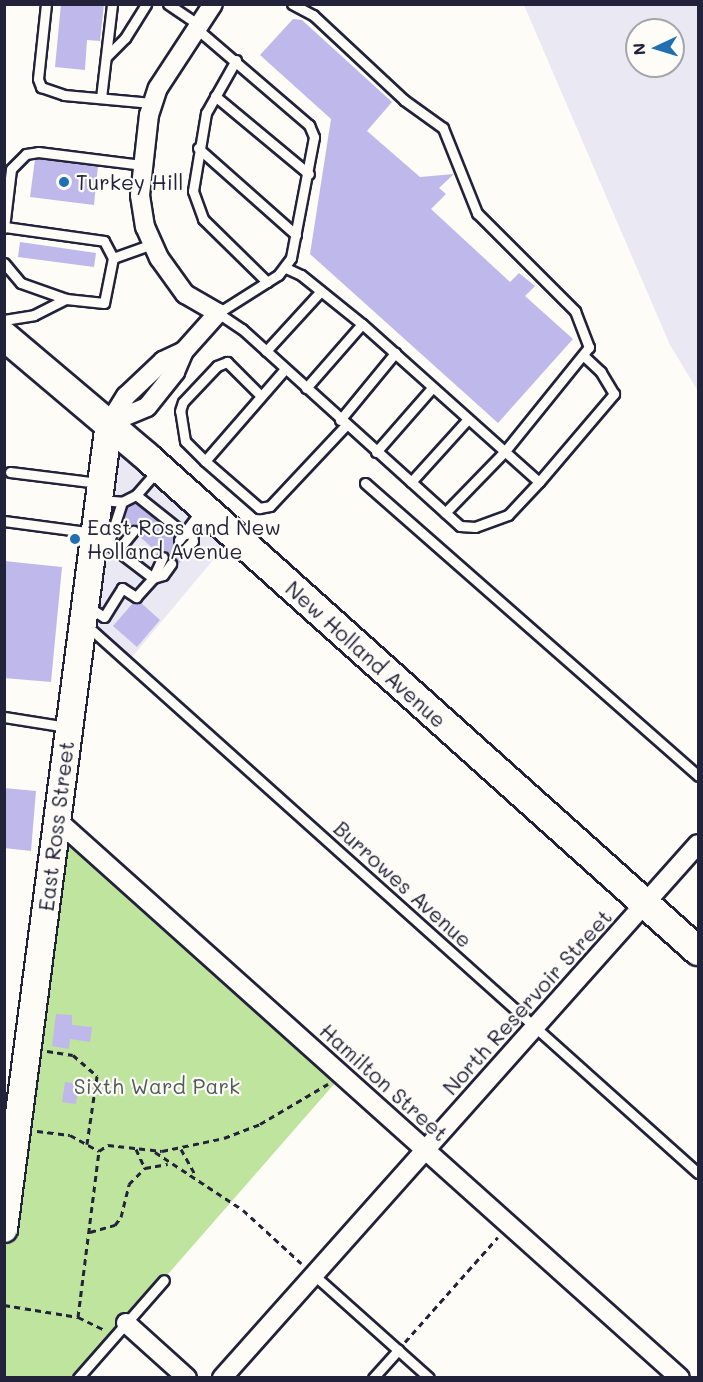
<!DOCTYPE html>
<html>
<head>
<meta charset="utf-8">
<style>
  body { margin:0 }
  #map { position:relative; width:703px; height:1382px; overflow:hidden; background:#fdfcf7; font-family:Mali,sans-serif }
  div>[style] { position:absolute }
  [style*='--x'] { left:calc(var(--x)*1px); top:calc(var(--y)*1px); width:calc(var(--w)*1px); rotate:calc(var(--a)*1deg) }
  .built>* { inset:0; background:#eae8f3 }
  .green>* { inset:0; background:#bfe49e }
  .building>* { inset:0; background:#bfb8ea }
  .path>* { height:3px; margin-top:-1.5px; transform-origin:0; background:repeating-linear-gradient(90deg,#22223b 0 6px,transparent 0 10.5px) }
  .roads { filter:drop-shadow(2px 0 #22223b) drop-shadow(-2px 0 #22223b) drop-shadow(0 2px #22223b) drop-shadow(0 -2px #22223b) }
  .lane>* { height:9px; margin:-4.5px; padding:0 4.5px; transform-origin:4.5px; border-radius:4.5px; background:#fdfcf7 }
  .street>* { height:18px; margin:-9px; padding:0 9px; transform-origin:9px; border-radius:9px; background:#fdfcf7 }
  .secondary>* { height:26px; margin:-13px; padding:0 13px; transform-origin:13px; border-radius:13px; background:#fdfcf7 }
  .primary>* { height:28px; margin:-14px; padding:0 14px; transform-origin:14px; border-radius:14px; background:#fdfcf7 }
  .dots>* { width:16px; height:16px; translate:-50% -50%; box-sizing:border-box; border:3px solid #fdfcf7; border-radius:50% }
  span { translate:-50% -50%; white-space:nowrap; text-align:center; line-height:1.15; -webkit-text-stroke:4.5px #fdfcf7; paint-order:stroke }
  .poi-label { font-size:21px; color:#22223b }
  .left { translate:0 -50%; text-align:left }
  .street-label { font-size:21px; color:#22223b }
  .park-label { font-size:21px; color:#515c59 }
  .frame { position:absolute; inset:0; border:6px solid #22223b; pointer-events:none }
  .north { position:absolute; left:625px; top:18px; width:60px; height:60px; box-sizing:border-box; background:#fdfcf7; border:2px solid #a5a5ac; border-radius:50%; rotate:266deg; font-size:16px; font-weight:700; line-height:24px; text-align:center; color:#22223b }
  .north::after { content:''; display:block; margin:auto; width:21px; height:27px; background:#1f6fb2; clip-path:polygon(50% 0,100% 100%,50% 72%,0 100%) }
</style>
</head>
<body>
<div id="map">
  <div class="built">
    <div style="clip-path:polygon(evenodd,524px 5px,698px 5px,698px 391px,670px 345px,524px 5px,637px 30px,673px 30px,673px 66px,637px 66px,637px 30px)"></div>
    <div style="clip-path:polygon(109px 423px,234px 535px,132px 657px,83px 622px)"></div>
  </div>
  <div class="green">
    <div style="clip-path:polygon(57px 820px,342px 1075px,78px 1377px,5px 1378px,5px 1229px)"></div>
  </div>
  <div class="building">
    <div style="clip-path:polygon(61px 4px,104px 4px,100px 41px,87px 40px,85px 70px,55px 67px)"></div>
    <div style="clip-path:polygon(293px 19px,302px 20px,392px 102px,367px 131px,420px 177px,454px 174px,439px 188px,446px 194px,431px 209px,510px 282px,519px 273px,535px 286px,525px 296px,573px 339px,498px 423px,310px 254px,331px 119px,260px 55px)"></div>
    <div style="clip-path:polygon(35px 159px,98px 166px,94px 205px,30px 197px)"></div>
    <div style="clip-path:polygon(20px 242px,96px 253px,94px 267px,18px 257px)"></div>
    <div style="clip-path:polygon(135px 503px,174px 535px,173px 543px,187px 554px,178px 565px,166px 551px,158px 553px,138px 535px,137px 525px,128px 526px,123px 522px,126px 510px)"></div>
    <div style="clip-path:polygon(4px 561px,62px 567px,51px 682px,4px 678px)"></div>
    <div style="clip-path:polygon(140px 602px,160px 620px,137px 647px,113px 626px,133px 603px)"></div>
    <div style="clip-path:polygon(4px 788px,36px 791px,31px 851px,4px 848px)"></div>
    <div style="clip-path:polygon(56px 1014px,72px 1015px,72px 1025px,92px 1027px,90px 1042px,70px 1039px,69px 1049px,52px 1046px)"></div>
    <div style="clip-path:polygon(65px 1082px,79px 1084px,76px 1104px,62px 1102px)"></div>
  </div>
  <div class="path">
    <div style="--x:47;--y:1051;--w:26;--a:9"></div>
    <div style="--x:73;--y:1055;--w:32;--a:41"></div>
    <div style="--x:97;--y:1076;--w:69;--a:98.4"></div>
    <div style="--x:37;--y:1131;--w:33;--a:7"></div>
    <div style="--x:70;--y:1135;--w:33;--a:29"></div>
    <div style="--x:136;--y:1149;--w:21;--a:65"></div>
    <div style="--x:181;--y:1149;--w:31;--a:61"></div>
    <div style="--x:155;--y:1152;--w:105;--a:33.4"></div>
    <div style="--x:243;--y:1210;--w:79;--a:42.4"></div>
    <div style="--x:90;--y:1232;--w:26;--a:-16"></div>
    <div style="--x:115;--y:1225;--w:10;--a:-53"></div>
    <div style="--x:121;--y:1217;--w:34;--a:-76"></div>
    <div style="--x:129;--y:1184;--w:23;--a:-45"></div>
    <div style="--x:145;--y:1168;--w:23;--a:-10"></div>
    <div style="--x:4;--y:1305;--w:75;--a:9.2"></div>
    <div style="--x:78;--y:1317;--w:167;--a:-82.8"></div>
    <div style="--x:99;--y:1151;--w:11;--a:-34"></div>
    <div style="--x:108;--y:1145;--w:54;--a:6.3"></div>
    <div style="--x:162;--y:1151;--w:63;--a:-11.8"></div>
    <div style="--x:224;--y:1138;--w:39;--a:-21"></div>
    <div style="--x:260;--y:1124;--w:79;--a:-30.5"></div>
    <div style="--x:78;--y:1317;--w:28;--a:26"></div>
    <div style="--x:405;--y:1342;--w:140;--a:-48.5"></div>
  </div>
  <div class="roads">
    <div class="lane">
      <div style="--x:46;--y:4;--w:75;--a:96.1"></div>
      <div style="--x:38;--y:79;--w:9;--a:69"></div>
      <div style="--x:41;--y:87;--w:24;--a:19"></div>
      <div style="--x:64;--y:95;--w:88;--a:5.2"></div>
      <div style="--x:168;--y:4;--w:37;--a:34"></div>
      <div style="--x:292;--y:4;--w:24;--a:28"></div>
      <div style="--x:313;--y:15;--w:125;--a:43"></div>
      <div style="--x:404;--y:100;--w:48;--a:35.7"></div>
      <div style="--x:443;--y:128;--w:92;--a:68.2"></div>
      <div style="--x:477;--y:213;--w:139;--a:45"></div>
      <div style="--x:575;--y:311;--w:39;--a:69"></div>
      <div style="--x:589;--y:347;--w:134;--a:128.9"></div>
      <div style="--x:505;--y:451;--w:86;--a:134.1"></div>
      <div style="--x:197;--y:29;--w:148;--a:40.6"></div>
      <div style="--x:309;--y:125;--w:13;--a:67"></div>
      <div style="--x:314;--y:137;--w:123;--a:100.8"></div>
      <div style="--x:291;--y:258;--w:21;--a:127"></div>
      <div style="--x:278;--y:275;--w:71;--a:147.7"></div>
      <div style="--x:218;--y:313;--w:29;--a:34"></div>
      <div style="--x:242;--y:329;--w:294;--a:42.1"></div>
      <div style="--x:460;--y:526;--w:15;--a:4"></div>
      <div style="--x:475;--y:527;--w:35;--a:-20"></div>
      <div style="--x:508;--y:515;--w:45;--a:-46.8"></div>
      <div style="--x:539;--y:482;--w:237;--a:-138.2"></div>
      <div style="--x:362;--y:324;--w:78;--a:-141.2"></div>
      <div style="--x:301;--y:275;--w:17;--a:-155"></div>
      <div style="--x:106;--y:57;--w:27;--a:-45"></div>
      <div style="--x:125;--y:38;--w:40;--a:-58"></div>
      <div style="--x:236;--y:60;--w:61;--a:119.5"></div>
      <div style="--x:206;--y:113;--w:79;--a:99.5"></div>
      <div style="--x:193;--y:191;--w:30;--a:70"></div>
      <div style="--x:203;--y:219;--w:90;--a:44.5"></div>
      <div style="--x:215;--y:96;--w:122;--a:39.7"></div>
      <div style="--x:101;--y:98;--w:95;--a:-83.3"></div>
      <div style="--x:198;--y:148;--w:131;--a:41.6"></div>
      <div style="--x:5;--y:227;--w:100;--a:8"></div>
      <div style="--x:104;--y:241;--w:19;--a:62"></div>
      <div style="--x:4;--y:228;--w:59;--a:-83.2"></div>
      <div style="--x:11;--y:169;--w:21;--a:-45"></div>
      <div style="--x:26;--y:154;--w:12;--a:-9"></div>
      <div style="--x:38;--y:152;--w:106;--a:7.1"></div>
      <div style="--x:4;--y:263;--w:26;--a:50"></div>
      <div style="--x:21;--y:283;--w:48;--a:19.6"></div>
      <div style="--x:66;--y:299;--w:38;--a:6"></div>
      <div style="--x:104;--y:303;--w:46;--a:-78.7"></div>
      <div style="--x:113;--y:258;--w:41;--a:-19.7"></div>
      <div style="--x:4;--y:320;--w:30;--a:-9"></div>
      <div style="--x:34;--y:315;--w:36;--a:-27"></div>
      <div style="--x:266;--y:351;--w:81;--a:-47.5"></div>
      <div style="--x:285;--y:369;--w:122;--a:131"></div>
      <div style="--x:205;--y:461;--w:72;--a:41"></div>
      <div style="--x:259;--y:508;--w:11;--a:-10"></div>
      <div style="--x:270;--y:506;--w:111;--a:-46.8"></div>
      <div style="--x:306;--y:388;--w:85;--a:-48.8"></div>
      <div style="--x:340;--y:420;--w:87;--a:-50.6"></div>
      <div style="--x:376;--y:452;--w:86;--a:-48.8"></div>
      <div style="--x:205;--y:461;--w:28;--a:-135"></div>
      <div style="--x:185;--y:441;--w:30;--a:-99"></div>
      <div style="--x:180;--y:411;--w:9;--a:-72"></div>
      <div style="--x:183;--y:402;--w:50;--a:-46.6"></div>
      <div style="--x:217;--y:366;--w:11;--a:-22"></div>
      <div style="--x:227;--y:362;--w:48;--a:45"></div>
      <div style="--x:10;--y:472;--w:89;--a:7.1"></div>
      <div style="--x:411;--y:482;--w:85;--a:-47.9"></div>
      <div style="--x:539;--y:482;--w:116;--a:-49.6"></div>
      <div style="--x:614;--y:394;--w:26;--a:-121"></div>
      <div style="--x:601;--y:372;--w:23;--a:-137"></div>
      <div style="--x:365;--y:483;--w:444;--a:41.3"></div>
      <div style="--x:136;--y:495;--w:63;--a:38.5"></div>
      <div style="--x:101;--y:500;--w:21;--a:5"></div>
      <div style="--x:122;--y:502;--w:16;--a:-27"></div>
      <div style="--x:136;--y:495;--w:33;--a:-49"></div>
      <div style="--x:4;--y:521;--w:91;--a:7.6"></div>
      <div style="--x:94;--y:533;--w:74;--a:37.3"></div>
      <div style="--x:179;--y:540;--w:39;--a:-53"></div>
      <div style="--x:108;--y:545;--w:45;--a:-72"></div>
      <div style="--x:187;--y:547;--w:8;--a:-45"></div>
      <div style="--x:193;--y:541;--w:14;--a:-98"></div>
      <div style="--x:117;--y:551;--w:26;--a:-51"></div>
      <div style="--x:153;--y:578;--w:10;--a:-17"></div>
      <div style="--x:163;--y:575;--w:14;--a:-54"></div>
      <div style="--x:87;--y:606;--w:20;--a:33"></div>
      <div style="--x:104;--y:617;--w:34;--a:-58"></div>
      <div style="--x:122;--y:588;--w:17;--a:33"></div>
      <div style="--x:136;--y:597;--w:25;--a:-48"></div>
      <div style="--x:153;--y:578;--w:23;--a:-65"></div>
      <div style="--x:85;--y:624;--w:823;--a:41.85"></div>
      <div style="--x:4;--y:717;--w:64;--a:9"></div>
      <div style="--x:314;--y:1275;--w:154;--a:41.8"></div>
      <div style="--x:78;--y:1378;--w:130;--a:-48.7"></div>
      <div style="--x:373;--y:1378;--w:38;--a:-48"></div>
    </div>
    <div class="street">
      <div style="--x:109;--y:423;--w:41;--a:-22.8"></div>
      <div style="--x:147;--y:407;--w:45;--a:-51.3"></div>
      <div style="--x:175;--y:372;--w:23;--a:-67"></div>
      <div style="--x:184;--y:351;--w:51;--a:-48.2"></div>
      <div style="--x:218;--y:313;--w:38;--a:-150"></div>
      <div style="--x:185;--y:294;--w:44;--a:-125.8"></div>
      <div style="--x:159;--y:258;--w:34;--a:-114"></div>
      <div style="--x:145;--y:227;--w:32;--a:-99"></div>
      <div style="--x:140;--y:195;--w:81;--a:-83.6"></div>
      <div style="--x:149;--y:115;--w:28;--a:-72"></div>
      <div style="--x:158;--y:88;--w:100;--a:-56.8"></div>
      <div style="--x:109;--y:423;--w:32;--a:-58"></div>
      <div style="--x:126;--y:396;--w:51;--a:-43.4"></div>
      <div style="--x:163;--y:361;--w:23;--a:-25"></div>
      <div style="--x:57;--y:820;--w:836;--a:41.85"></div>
      <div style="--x:126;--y:1323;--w:82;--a:42"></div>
      <div style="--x:222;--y:1378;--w:715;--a:-48.29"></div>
    </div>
    <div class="secondary">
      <div style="--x:4;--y:1229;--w:813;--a:-82.58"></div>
    </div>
    <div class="primary">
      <div style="--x:4;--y:336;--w:187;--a:40.2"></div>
      <div style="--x:147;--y:457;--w:740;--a:41.88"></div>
    </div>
  </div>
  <div class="dots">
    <div style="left:64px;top:182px;background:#1f6fb2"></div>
    <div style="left:75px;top:539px;background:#1f6fb2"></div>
  </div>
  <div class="poi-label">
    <span class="left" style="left:76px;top:182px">Turkey Hill</span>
    <span class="left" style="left:87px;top:539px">East Ross and New<br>Holland Avenue</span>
  </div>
  <div class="street-label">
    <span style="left:366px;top:654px;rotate:42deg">New Holland Avenue</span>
    <span style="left:56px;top:826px;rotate:-83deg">East Ross Street</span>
    <span style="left:403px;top:884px;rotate:42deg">Burrowes Avenue</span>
    <span style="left:527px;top:1002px;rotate:-48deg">North Reservoir Street</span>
    <span style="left:384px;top:1082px;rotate:42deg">Hamilton Street</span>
  </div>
  <div class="park-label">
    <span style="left:157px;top:1086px">Sixth Ward Park</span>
  </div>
  <div class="frame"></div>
  <div class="north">N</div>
</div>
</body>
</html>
